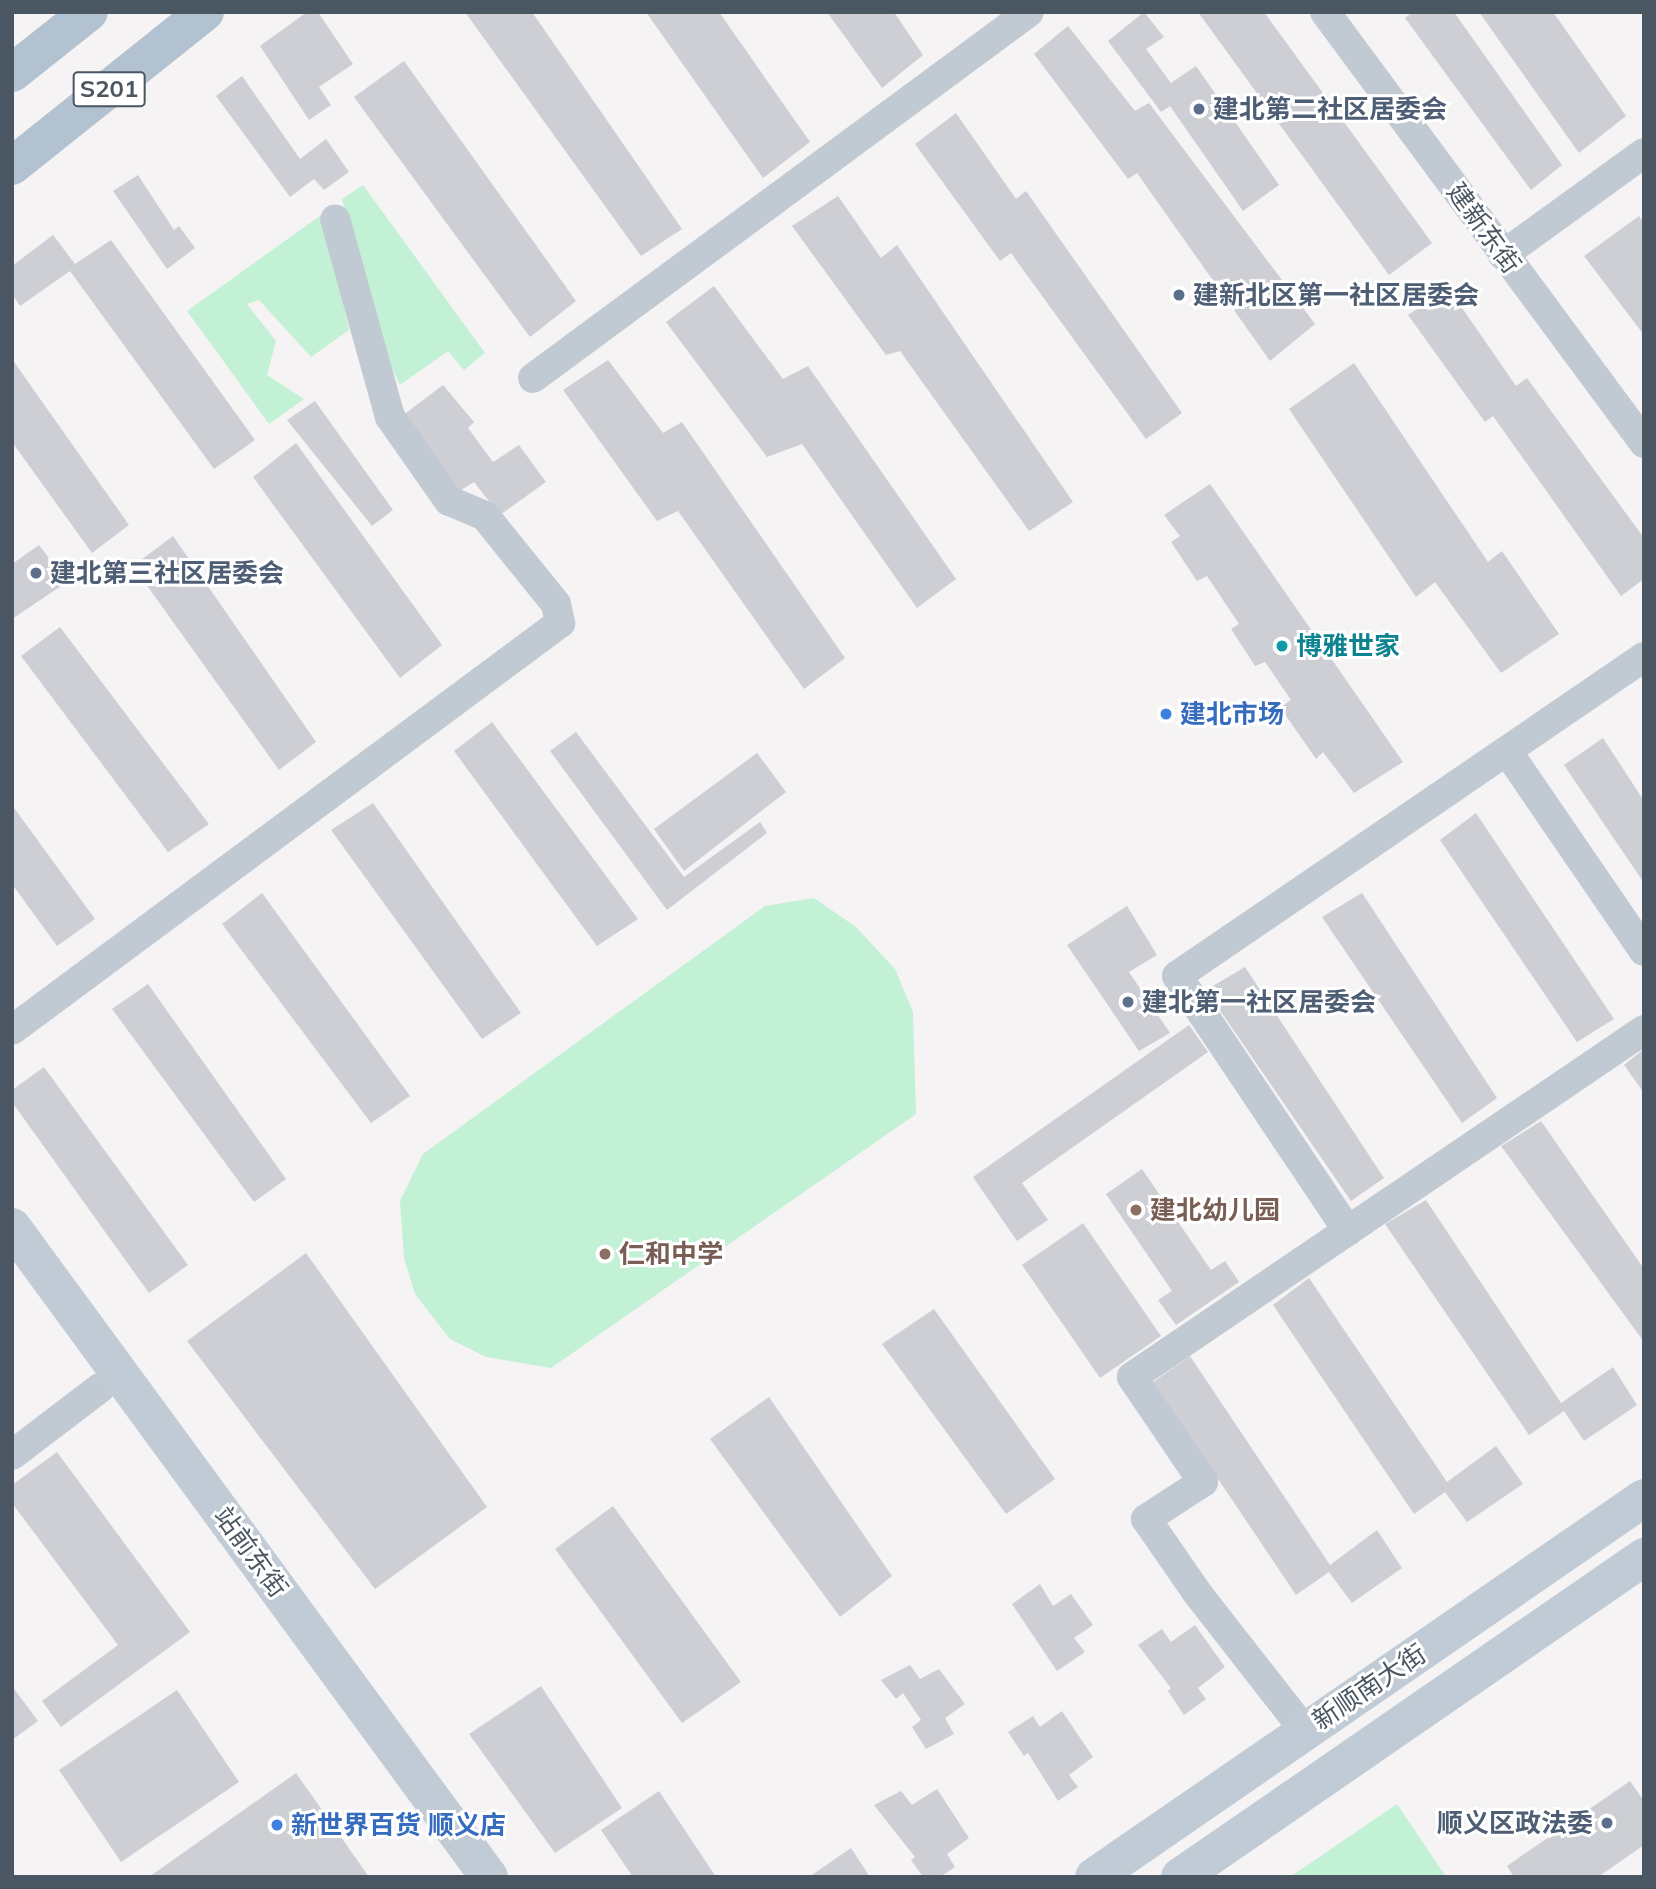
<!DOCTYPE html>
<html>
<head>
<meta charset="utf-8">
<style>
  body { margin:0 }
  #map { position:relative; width:1656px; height:1889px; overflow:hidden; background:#f5f3f3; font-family:Mulish,"Noto Sans SC",sans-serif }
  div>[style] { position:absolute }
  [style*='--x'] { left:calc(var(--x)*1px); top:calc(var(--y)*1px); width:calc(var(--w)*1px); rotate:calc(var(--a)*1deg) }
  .green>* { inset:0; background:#c3f1d5 }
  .building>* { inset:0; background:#cdcfd5 }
  .street>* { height:30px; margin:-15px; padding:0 15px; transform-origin:15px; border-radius:15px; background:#c1cad2 }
  .secondary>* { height:38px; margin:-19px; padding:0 19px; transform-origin:19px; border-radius:19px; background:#c1cbd6 }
  .primary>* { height:38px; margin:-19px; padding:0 19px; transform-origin:19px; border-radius:19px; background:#b3c2d1 }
  .dots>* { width:19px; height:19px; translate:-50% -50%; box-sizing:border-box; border:4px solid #fff; border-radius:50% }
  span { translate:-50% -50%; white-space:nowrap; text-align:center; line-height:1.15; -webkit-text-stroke:6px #fff; paint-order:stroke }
  .shield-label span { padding:2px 5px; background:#fff; border:2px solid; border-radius:5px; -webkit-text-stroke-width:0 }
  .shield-label { font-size:24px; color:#4a5661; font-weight:700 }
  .service-label { font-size:26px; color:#4e5e75; font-weight:700 }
  .left { translate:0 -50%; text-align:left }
  .right { translate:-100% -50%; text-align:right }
  .street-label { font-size:26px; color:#4a5661 }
  .culture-label { font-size:26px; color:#0d838f; font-weight:700 }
  .shop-label { font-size:26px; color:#366cbe; font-weight:700 }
  .education-label { font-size:26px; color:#785e54; font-weight:700 }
  .frame { position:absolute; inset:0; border:14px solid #4a5661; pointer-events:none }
</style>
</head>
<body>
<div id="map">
  <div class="green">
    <div style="clip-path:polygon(363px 185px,485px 353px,464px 370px,448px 351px,400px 385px,374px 331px,342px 199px)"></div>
    <div style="clip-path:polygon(324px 213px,349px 330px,311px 357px,259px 300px,247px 304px,276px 341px,267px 375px,304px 399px,269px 424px,187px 311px)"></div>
    <div style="clip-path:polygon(814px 898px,856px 927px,895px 969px,913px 1012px,916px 1114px,551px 1368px,486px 1357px,450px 1339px,415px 1294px,404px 1258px,400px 1201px,423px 1154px,765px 906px)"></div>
    <div style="clip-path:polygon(1397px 1804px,1446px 1877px,1290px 1877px)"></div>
  </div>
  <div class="building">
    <div style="clip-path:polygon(307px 12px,318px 12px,353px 64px,319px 87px,331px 105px,309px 120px,260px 46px)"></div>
    <div style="clip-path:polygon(465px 12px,532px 12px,682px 229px,641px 256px)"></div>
    <div style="clip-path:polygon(646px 12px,719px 12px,810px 142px,763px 178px)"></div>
    <div style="clip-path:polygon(827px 12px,894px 12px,923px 55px,882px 88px)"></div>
    <div style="clip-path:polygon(1144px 12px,1164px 37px,1146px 49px,1171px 83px,1196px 66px,1279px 185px,1243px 211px,1170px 106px,1161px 112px,1108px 41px)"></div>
    <div style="clip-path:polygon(1198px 12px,1264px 12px,1432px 243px,1389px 275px)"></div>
    <div style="clip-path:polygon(1413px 12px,1454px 12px,1562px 165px,1531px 190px,1405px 18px)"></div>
    <div style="clip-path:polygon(1479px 12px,1553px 12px,1626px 116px,1579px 153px)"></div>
    <div style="clip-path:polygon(1068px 26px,1135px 111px,1149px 103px,1315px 324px,1270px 361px,1137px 173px,1128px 179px,1034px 54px)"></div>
    <div style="clip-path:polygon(404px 61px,576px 301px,530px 337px,354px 97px)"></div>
    <div style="clip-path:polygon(242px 76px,300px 159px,326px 139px,349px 172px,324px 190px,314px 179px,290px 197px,216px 96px)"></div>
    <div style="clip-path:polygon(956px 113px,1016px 199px,1026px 191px,1182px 413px,1146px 439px,1011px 253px,1000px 261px,915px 144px)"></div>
    <div style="clip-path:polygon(138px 175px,174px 230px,179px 226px,195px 248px,167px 269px,113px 191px)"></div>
    <div style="clip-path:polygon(838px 196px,881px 258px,897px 245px,1073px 502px,1029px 531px,900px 351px,886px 355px,792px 226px)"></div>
    <div style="clip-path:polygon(1639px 216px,1644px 223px,1644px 335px,1584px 256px)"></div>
    <div style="clip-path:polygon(53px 235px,75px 264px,111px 240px,255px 440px,214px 469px,70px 271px,20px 306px,12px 294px,12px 266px)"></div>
    <div style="clip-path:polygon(714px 286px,783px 379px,808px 366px,956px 579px,917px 608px,802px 444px,767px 457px,666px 322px)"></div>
    <div style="clip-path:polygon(1449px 289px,1516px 386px,1527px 378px,1644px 538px,1644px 579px,1621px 596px,1493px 416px,1485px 422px,1408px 315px)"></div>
    <div style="clip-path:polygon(12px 359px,129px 525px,92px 553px,12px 442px)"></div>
    <div style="clip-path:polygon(608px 360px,663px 433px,682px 422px,845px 658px,804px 689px,678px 511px,657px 521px,563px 390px)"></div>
    <div style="clip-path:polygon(1354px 363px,1488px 562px,1502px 551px,1559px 634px,1501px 673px,1435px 582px,1416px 597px,1289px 409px)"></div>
    <div style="clip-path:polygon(443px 385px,474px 422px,468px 428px,493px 462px,519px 445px,546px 482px,500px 515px,474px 482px,458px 492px,402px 416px)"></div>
    <div style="clip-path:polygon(315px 401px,393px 510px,372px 526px,287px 420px)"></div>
    <div style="clip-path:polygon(296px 443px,442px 645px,400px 678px,253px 477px)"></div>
    <div style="clip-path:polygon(1210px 484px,1403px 762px,1354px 793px,1323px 752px,1316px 759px,1280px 707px,1291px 700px,1265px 662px,1255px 666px,1231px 629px,1239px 624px,1207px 576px,1197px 581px,1171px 542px,1180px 536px,1164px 515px)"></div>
    <div style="clip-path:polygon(173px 536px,316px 742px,279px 770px,133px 566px)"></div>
    <div style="clip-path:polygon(39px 545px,67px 582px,12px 619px,12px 564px)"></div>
    <div style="clip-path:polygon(60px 627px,209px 824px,168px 852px,21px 656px)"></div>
    <div style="clip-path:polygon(492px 722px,638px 919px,597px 946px,454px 751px)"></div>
    <div style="clip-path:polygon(576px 732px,684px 877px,760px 822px,767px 833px,667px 910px,550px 751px)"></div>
    <div style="clip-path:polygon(1603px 738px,1644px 801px,1644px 883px,1564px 765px)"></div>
    <div style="clip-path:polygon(757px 753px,786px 792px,684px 871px,654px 829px)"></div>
    <div style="clip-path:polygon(373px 803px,521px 1013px,482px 1039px,331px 830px)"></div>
    <div style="clip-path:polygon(12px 805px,95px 919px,57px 946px,12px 884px)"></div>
    <div style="clip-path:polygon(1476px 813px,1614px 1019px,1577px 1042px,1440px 840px)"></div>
    <div style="clip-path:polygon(262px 893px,410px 1096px,371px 1123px,222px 924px)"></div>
    <div style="clip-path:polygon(1362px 893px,1497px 1098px,1462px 1123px,1322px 917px)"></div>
    <div style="clip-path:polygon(1127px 906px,1157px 955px,1129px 972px,1170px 1033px,1139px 1051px,1067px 945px)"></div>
    <div style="clip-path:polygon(1245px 967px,1384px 1178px,1351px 1201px,1206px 990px)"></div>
    <div style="clip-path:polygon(148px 984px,286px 1179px,254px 1202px,112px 1009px)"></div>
    <div style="clip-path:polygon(1189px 1025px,1208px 1052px,1022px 1183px,1048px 1220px,1017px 1241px,973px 1177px)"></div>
    <div style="clip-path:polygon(1644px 1049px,1644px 1093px,1624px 1065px)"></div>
    <div style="clip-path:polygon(44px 1067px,188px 1265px,149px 1293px,12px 1102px,12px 1090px)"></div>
    <div style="clip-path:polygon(1541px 1121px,1644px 1269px,1644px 1342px,1501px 1146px)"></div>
    <div style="clip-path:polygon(1142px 1169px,1211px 1270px,1225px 1261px,1239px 1282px,1176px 1325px,1158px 1300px,1172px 1291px,1106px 1194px)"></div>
    <div style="clip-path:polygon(1426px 1200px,1561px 1403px,1613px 1367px,1637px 1405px,1584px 1441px,1564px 1411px,1529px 1435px,1385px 1224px)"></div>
    <div style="clip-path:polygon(1083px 1223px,1161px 1336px,1100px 1378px,1022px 1265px)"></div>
    <div style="clip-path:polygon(306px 1253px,487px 1507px,375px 1589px,187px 1341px)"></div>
    <div style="clip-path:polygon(1309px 1278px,1447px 1482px,1496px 1446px,1523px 1484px,1467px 1522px,1445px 1492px,1414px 1514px,1273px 1305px)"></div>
    <div style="clip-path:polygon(934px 1309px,1055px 1479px,1006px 1514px,882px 1344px)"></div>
    <div style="clip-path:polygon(1190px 1356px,1330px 1565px,1377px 1530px,1402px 1568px,1352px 1603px,1329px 1572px,1296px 1595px,1153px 1382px)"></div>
    <div style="clip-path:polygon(769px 1397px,892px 1576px,840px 1617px,710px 1439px)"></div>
    <div style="clip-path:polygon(57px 1452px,190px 1632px,61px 1727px,42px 1701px,118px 1645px,12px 1503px,12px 1485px)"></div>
    <div style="clip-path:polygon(613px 1506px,741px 1682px,682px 1723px,555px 1549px)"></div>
    <div style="clip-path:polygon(1040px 1584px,1053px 1606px,1071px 1594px,1093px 1625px,1074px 1638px,1085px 1652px,1057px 1671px,1012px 1604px)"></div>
    <div style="clip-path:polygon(1195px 1625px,1225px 1667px,1198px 1688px,1206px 1699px,1184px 1715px,1168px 1691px,1171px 1688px,1138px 1645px,1162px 1629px,1171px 1642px)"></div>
    <div style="clip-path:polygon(910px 1665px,920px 1679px,939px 1669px,965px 1704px,945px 1718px,954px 1734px,926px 1749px,912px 1727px,921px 1720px,903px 1693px,896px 1699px,881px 1680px)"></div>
    <div style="clip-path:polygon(12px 1686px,38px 1721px,12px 1740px)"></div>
    <div style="clip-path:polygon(541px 1686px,622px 1808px,555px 1853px,469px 1734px)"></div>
    <div style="clip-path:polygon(177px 1690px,239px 1782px,121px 1862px,59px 1770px)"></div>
    <div style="clip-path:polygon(1062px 1711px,1093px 1757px,1069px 1775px,1078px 1787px,1058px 1801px,1028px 1753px,1024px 1756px,1008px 1732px,1033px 1716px,1040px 1727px)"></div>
    <div style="clip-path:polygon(296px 1773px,369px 1877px,149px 1877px)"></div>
    <div style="clip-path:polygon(1630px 1781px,1644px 1801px,1644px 1845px,1598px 1877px,1514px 1877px,1507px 1866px)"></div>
    <div style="clip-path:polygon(937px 1789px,969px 1838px,947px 1854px,955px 1867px,940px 1877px,923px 1877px,911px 1860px,915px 1857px,874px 1805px,901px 1791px,912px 1805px)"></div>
    <div style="clip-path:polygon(659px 1791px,716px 1877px,633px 1877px,601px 1830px)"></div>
    <div style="clip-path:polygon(851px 1848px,870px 1877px,809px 1877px)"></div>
  </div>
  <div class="street">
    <div style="--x:1325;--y:12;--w:536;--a:53.49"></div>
    <div style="--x:1503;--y:255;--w:174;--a:-35.9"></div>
    <div style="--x:533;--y:378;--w:616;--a:-36.42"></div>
    <div style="--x:1507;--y:751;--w:242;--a:55.6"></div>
    <div style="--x:12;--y:1030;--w:683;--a:-36.6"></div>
    <div style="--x:560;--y:623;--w:19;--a:-102"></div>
    <div style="--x:556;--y:604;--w:113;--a:-128.9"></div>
    <div style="--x:485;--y:516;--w:39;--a:-157"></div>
    <div style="--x:449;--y:501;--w:103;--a:-125.1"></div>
    <div style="--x:390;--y:417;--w:205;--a:-105.5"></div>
    <div style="--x:1348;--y:1231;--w:307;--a:-123.8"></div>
    <div style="--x:1177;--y:976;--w:566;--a:-34.34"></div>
    <div style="--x:12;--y:1455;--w:111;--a:-37.3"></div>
    <div style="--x:1305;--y:1731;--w:174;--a:-128"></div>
    <div style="--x:1198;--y:1594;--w:91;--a:-124.7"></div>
    <div style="--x:1146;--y:1519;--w:68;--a:-33"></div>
    <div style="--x:1203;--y:1482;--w:127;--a:-124.1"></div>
    <div style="--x:1132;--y:1377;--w:619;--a:-34.13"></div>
  </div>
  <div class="secondary">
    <div style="--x:12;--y:1227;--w:806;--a:53.73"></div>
    <div style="--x:1094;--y:1877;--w:668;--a:-34.57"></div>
    <div style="--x:1180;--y:1877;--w:564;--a:-34.59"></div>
  </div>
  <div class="primary">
    <div style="--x:12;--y:73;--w:98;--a:-38.4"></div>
    <div style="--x:12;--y:166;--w:247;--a:-38.6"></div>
  </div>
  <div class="dots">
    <div style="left:1199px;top:109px;background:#5c6f8a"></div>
    <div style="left:1179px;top:295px;background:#5c6f8a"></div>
    <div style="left:36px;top:573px;background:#5c6f8a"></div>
    <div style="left:1282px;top:646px;background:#0f9aa8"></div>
    <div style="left:1166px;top:714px;background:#3f7fe0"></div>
    <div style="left:1128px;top:1002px;background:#5c6f8a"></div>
    <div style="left:1136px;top:1210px;background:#8d6e63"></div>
    <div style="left:605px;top:1254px;background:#8d6e63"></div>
    <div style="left:1607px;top:1823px;background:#5c6f8a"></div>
    <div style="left:277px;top:1825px;background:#3f7fe0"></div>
  </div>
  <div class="shield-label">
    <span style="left:109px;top:89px">S201</span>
  </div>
  <div class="service-label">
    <span class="left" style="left:1213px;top:109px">建北第二社区居委会</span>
    <span class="left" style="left:1193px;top:295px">建新北区第一社区居委会</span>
    <span class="left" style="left:50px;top:573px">建北第三社区居委会</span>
    <span class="left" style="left:1142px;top:1002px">建北第一社区居委会</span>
    <span class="right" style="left:1593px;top:1823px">顺义区政法委</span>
  </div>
  <div class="street-label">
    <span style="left:1484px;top:228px;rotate:54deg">建新东街</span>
    <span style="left:251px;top:1552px;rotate:54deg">站前东街</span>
    <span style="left:1369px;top:1687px;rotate:-34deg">新顺南大街</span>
  </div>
  <div class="culture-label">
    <span class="left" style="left:1296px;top:646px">博雅世家</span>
  </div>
  <div class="shop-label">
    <span class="left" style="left:1180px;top:714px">建北市场</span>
    <span class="left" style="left:291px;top:1825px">新世界百货 顺义店</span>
  </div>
  <div class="education-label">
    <span class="left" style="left:1150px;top:1210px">建北幼儿园</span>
    <span class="left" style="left:619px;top:1254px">仁和中学</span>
  </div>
  <div class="frame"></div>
</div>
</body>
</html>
